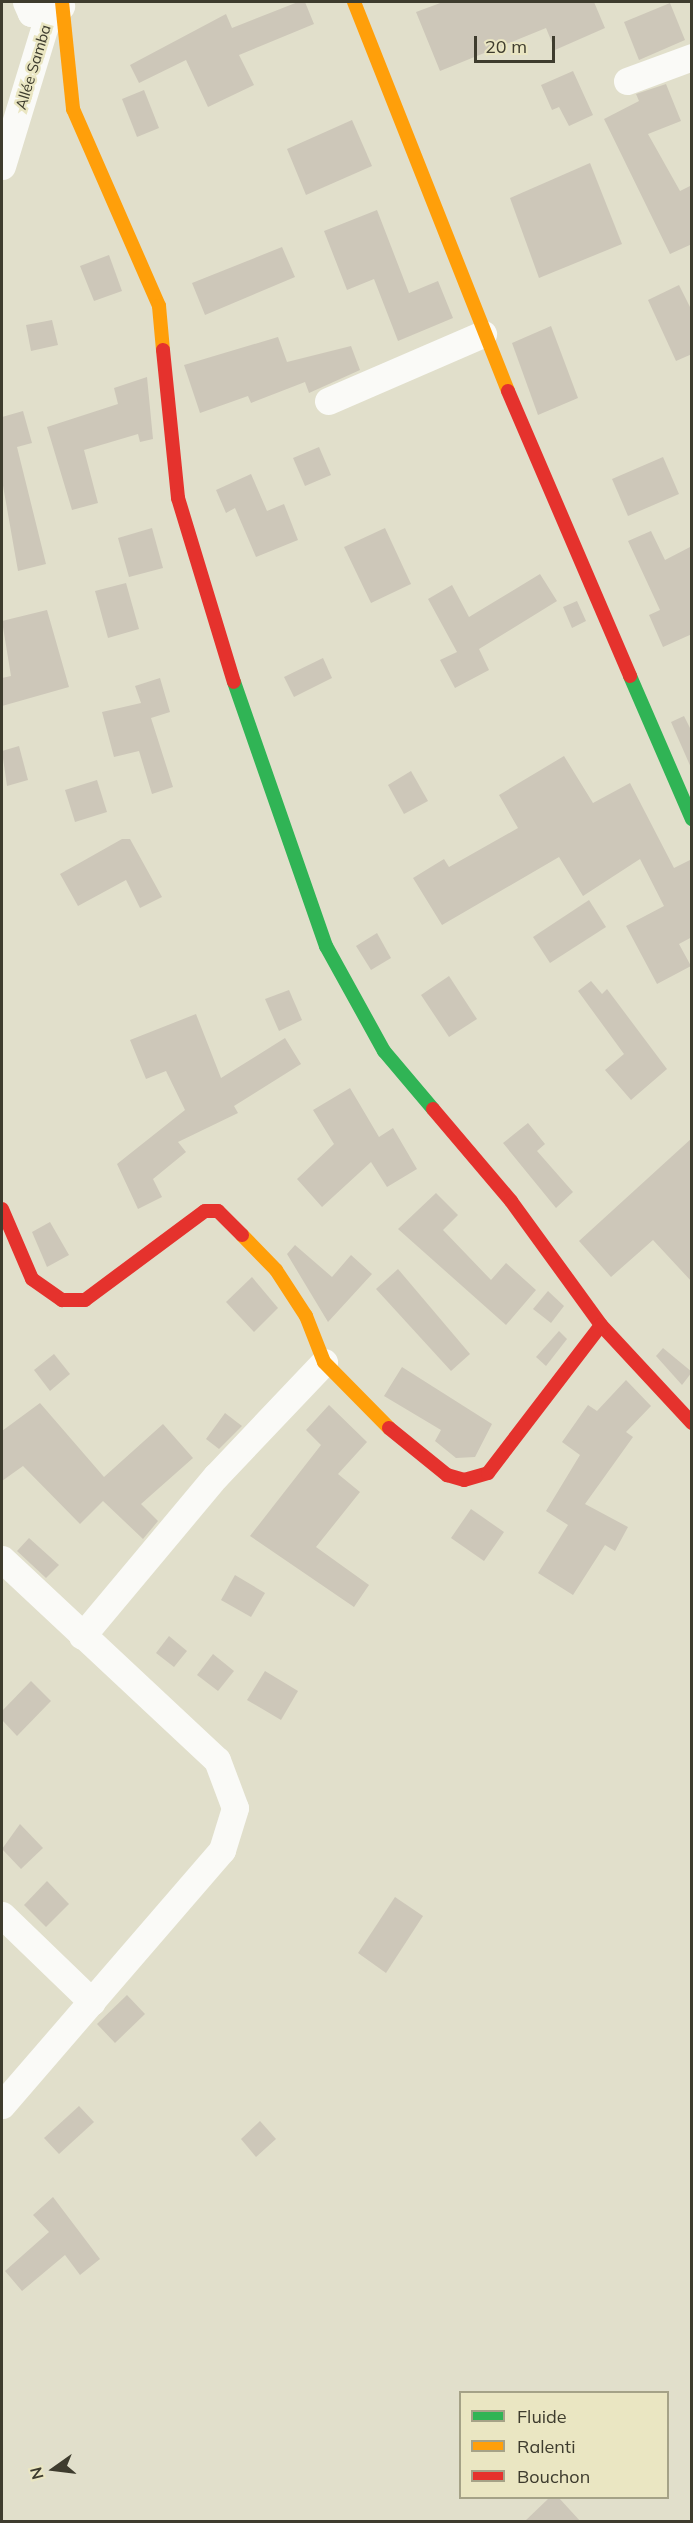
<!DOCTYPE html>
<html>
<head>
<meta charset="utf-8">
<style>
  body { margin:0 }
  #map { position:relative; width:693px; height:2523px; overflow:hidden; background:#e1dfcb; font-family:Mulish,sans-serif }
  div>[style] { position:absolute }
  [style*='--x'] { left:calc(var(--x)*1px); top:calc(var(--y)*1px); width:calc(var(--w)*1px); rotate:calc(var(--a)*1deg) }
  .building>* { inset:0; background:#cdc7b9 }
  .street>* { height:27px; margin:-13.5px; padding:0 13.5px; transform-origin:13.5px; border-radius:13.5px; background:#fafaf7 }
  .fast>* { height:14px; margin:-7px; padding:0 7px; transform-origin:7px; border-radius:7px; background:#30b455 }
  .slow>* { height:14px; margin:-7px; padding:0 7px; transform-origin:7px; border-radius:7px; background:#ff9f0a }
  .jam>* { height:14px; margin:-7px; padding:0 7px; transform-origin:7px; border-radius:7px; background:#e5322d }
  span { translate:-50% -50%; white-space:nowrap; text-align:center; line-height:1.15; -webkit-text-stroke:5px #eae6c2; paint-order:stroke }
  .street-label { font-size:15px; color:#3e3c2e }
  .frame { position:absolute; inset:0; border:3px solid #3e3c2e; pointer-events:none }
  .legend { position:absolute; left:459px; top:2391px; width:210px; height:108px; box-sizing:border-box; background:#eae6c2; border:2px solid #a5a287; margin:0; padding:8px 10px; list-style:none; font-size:18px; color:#3e3c2e }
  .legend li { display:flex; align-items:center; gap:12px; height:30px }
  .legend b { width:30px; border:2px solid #a5a287 }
  .north { position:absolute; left:24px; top:2439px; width:60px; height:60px; -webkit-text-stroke:4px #eae6c2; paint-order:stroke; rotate:256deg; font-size:16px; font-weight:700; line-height:24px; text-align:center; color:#3e3c2e }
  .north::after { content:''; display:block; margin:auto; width:21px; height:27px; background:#3e3c2e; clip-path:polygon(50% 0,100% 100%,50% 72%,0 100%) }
  .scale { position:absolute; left:474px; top:36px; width:81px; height:27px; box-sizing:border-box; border:3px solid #3e3c2e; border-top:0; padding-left:8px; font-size:18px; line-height:21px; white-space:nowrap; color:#3e3c2e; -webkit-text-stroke:4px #eae6c2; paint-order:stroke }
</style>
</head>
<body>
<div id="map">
  <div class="building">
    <div style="clip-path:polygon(298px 2px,305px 2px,314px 24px,239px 55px,254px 85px,208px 107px,186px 60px,139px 83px,130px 65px,226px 14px,232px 28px)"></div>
    <div style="clip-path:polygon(443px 2px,594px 2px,605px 28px,555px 50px,546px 28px,440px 71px,416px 12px)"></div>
    <div style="clip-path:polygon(670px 3px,685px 40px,639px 60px,624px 22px)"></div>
    <div style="clip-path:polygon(573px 71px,593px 115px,569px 126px,559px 107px,552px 110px,541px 85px)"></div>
    <div style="clip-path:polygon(666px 84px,681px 121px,648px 134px,680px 191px,692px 185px,692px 244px,670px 254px,604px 119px,639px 101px,636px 94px)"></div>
    <div style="clip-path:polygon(144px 90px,159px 128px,137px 137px,122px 99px)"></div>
    <div style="clip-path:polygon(352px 120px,372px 166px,306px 195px,287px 149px)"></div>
    <div style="clip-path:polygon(590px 163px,622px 244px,539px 278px,510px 198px)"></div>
    <div style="clip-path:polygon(377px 210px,409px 293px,438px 281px,453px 318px,398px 341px,374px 279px,347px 290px,324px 231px)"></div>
    <div style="clip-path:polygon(282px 247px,295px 277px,205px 315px,192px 283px)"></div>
    <div style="clip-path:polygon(109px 255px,122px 291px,94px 301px,80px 266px)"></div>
    <div style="clip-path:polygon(679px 285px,692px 311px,692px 354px,676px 361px,648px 300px)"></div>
    <div style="clip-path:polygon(52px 320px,58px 345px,31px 351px,26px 325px)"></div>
    <div style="clip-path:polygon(551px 326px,578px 398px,538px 415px,512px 343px)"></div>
    <div style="clip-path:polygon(278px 337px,287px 362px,351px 346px,360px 370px,309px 393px,305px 382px,251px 403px,248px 396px,200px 413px,184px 365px)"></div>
    <div style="clip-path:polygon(147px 377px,153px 439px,140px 442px,138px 434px,84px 450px,98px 503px,72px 510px,47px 427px,118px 404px,114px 388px)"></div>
    <div style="clip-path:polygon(23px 411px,32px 443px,17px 447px,46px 564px,18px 571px,2px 480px,2px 417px)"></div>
    <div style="clip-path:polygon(319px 447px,331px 475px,305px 486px,293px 458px)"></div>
    <div style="clip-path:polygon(663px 457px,679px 494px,628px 516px,612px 479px)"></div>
    <div style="clip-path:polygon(251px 474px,267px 511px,284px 504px,298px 540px,256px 557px,235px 508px,226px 513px,216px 490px)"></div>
    <div style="clip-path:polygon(152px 528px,163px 568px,129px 577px,118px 538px)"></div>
    <div style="clip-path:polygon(385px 528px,411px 584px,371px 603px,344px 547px)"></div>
    <div style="clip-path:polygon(651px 531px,665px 560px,692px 546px,692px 634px,663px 647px,649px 615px,660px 610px,628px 541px)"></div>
    <div style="clip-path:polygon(540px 574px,557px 601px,479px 649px,489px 670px,455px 688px,440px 660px,457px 652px,428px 599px,452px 585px,469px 617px)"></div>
    <div style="clip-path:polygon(126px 583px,139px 629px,108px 638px,95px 591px)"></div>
    <div style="clip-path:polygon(577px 601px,586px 621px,572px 628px,563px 607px)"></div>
    <div style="clip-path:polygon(47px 610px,69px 687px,2px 706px,2px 678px,11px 676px,2px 621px)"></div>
    <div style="clip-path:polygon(323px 658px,332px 678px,294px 697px,284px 677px)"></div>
    <div style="clip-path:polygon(160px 678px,170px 712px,151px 718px,173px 787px,152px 794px,139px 751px,114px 757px,102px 712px,141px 703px,135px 686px)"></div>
    <div style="clip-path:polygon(684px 716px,692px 732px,692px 770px,671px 722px)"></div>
    <div style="clip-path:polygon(19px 746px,28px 780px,7px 786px,2px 751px)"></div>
    <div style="clip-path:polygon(564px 756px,593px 803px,630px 783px,674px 868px,692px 859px,692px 937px,679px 944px,691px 966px,657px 984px,626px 926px,664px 906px,640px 859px,583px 896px,559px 857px,442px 925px,413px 878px,444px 859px,449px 867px,518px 828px,499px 795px)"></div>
    <div style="clip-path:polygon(411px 771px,428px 801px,404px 814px,388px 785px)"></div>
    <div style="clip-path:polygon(97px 780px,107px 812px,75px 822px,65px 790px)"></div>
    <div style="clip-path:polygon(122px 839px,130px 839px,162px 897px,140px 908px,126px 880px,78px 906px,60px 874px)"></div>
    <div style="clip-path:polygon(589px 900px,606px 927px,550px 963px,533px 937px)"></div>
    <div style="clip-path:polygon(377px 933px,391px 958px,371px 970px,356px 946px)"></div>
    <div style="clip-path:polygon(449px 976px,477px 1019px,449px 1037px,421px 995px)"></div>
    <div style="clip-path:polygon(591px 981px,602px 994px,607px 989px,667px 1069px,631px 1100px,605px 1070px,624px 1054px,578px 991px)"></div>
    <div style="clip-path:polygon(289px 990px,302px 1020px,279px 1031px,265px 999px)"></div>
    <div style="clip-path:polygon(196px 1014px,221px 1078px,285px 1038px,301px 1064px,234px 1106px,238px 1113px,178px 1142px,186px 1152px,153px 1179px,162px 1197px,138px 1209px,117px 1164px,185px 1110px,166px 1071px,146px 1079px,130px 1040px)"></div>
    <div style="clip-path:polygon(350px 1088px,379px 1137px,393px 1128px,417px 1169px,387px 1187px,371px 1162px,322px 1207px,297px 1179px,334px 1144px,313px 1110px)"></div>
    <div style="clip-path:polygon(528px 1123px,545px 1144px,537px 1151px,573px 1192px,556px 1208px,503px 1143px)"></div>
    <div style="clip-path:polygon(692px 1138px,692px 1282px,653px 1240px,611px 1277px,579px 1241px)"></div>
    <div style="clip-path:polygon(436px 1193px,458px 1215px,443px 1230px,491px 1280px,506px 1263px,536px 1290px,506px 1325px,398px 1229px)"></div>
    <div style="clip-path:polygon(50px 1222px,69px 1255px,47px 1267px,32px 1232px)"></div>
    <div style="clip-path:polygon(295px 1245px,332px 1277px,351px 1255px,372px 1274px,328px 1322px,287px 1254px)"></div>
    <div style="clip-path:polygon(398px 1269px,470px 1354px,451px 1371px,376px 1289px)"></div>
    <div style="clip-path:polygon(252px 1277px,278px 1308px,254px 1332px,226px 1302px)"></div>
    <div style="clip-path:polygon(548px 1291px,564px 1306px,551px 1323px,533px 1309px)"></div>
    <div style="clip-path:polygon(559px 1331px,567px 1339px,546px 1366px,536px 1357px)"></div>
    <div style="clip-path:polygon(663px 1348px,692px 1372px,682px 1385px,656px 1356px)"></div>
    <div style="clip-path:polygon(54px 1354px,70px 1374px,50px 1391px,34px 1370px)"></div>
    <div style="clip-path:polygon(402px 1367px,492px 1424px,475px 1457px,456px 1458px,435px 1441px,441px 1430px,384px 1396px)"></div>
    <div style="clip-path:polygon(626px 1380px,651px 1406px,626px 1432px,633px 1437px,585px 1504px,628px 1527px,615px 1551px,605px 1545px,573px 1595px,538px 1573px,568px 1525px,546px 1511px,580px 1455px,562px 1442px,588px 1405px,597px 1411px)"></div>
    <div style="clip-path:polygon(40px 1403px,104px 1477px,163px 1424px,193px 1458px,141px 1504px,158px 1521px,143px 1539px,103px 1501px,80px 1524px,23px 1466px,2px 1481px,2px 1431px)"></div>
    <div style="clip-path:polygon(329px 1405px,367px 1442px,338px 1474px,360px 1492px,316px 1547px,369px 1585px,354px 1607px,250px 1536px,321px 1445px,306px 1430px)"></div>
    <div style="clip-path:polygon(225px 1413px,242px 1426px,219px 1449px,206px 1439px)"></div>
    <div style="clip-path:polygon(471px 1509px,504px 1532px,484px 1561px,451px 1538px)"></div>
    <div style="clip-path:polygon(29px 1538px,59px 1565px,46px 1578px,17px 1551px)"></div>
    <div style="clip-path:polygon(235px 1575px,265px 1593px,251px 1617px,221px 1600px)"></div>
    <div style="clip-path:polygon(169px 1636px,187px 1651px,174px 1667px,156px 1653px)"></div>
    <div style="clip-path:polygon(213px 1654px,234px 1671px,218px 1691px,197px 1675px)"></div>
    <div style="clip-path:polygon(265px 1671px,298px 1691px,281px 1720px,247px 1700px)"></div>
    <div style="clip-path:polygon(31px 1681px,51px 1701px,17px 1736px,2px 1720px,2px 1711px)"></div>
    <div style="clip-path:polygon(20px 1824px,43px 1848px,21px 1869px,2px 1849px)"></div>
    <div style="clip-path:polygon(47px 1881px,69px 1904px,46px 1927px,24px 1905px)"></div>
    <div style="clip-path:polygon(395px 1897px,423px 1916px,386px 1973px,358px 1953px)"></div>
    <div style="clip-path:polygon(127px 1995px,145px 2014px,115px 2043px,97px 2024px)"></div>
    <div style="clip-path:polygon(79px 2106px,94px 2122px,59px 2154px,44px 2138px)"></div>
    <div style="clip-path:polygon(260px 2121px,276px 2139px,256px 2157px,241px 2139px)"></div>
    <div style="clip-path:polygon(53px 2197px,100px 2259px,80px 2275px,65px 2255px,22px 2291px,5px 2271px,49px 2232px,33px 2215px)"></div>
    <div style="clip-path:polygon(549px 2498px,559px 2498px,581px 2522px,524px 2522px)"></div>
  </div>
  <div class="street">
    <div style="--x:26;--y:2;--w:12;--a:66"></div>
    <div style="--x:31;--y:13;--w:31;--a:-13"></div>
    <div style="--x:627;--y:81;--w:69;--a:-20.3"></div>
    <div style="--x:2;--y:166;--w:171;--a:-73"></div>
    <div style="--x:328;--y:401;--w:169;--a:-23.4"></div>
    <div style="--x:2;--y:1559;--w:294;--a:43.1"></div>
    <div style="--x:217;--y:1760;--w:51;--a:69.4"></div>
    <div style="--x:235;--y:1808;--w:44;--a:107.2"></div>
    <div style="--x:222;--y:1850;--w:337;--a:130.8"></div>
    <div style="--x:82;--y:1636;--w:209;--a:-50.1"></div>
    <div style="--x:216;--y:1476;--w:157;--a:-46.5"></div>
    <div style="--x:2;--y:1915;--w:125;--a:44"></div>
  </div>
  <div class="fast">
    <div style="--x:630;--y:676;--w:156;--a:66.6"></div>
    <div style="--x:234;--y:682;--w:280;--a:70.8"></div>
    <div style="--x:326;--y:946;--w:120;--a:61.1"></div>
    <div style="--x:384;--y:1051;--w:76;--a:49.8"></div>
  </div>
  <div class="slow">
    <div style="--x:62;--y:2;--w:108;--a:84.1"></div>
    <div style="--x:73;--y:109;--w:215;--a:66.4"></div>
    <div style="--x:159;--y:306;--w:44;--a:84.8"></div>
    <div style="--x:354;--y:2;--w:418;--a:68.4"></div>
    <div style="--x:242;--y:1235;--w:49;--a:45.8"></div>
    <div style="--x:276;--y:1270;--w:55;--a:56.9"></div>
    <div style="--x:306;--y:1316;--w:49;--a:68.6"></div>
    <div style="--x:324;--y:1362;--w:93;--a:45.4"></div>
  </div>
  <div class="jam">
    <div style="--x:163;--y:350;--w:149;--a:84.2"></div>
    <div style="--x:178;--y:498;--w:192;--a:73.1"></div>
    <div style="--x:508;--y:391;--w:310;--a:66.8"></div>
    <div style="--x:433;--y:1109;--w:121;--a:49.7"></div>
    <div style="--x:511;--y:1201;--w:153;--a:54"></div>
    <div style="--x:601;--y:1325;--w:134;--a:47.1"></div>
    <div style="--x:2;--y:1209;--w:76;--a:66.8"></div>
    <div style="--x:32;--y:1279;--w:37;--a:35"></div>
    <div style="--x:62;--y:1300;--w:23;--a:0"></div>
    <div style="--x:85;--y:1300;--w:149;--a:-36.6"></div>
    <div style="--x:205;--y:1211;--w:13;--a:0"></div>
    <div style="--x:218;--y:1211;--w:34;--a:45"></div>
    <div style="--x:389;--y:1428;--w:75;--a:39"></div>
    <div style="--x:447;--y:1475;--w:18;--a:16"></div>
    <div style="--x:464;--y:1480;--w:25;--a:-16"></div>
    <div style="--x:488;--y:1473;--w:186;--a:-52.6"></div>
  </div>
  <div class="street-label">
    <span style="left:33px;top:67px;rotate:-73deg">Allée Samba</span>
  </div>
  <div class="frame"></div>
  <ul class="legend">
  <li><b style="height:8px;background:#30b455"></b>Fluide</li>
  <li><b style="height:8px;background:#ff9f0a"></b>Ralenti</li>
  <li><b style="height:8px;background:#e5322d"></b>Bouchon</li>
  </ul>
  <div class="north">N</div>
  <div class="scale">20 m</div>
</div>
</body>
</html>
